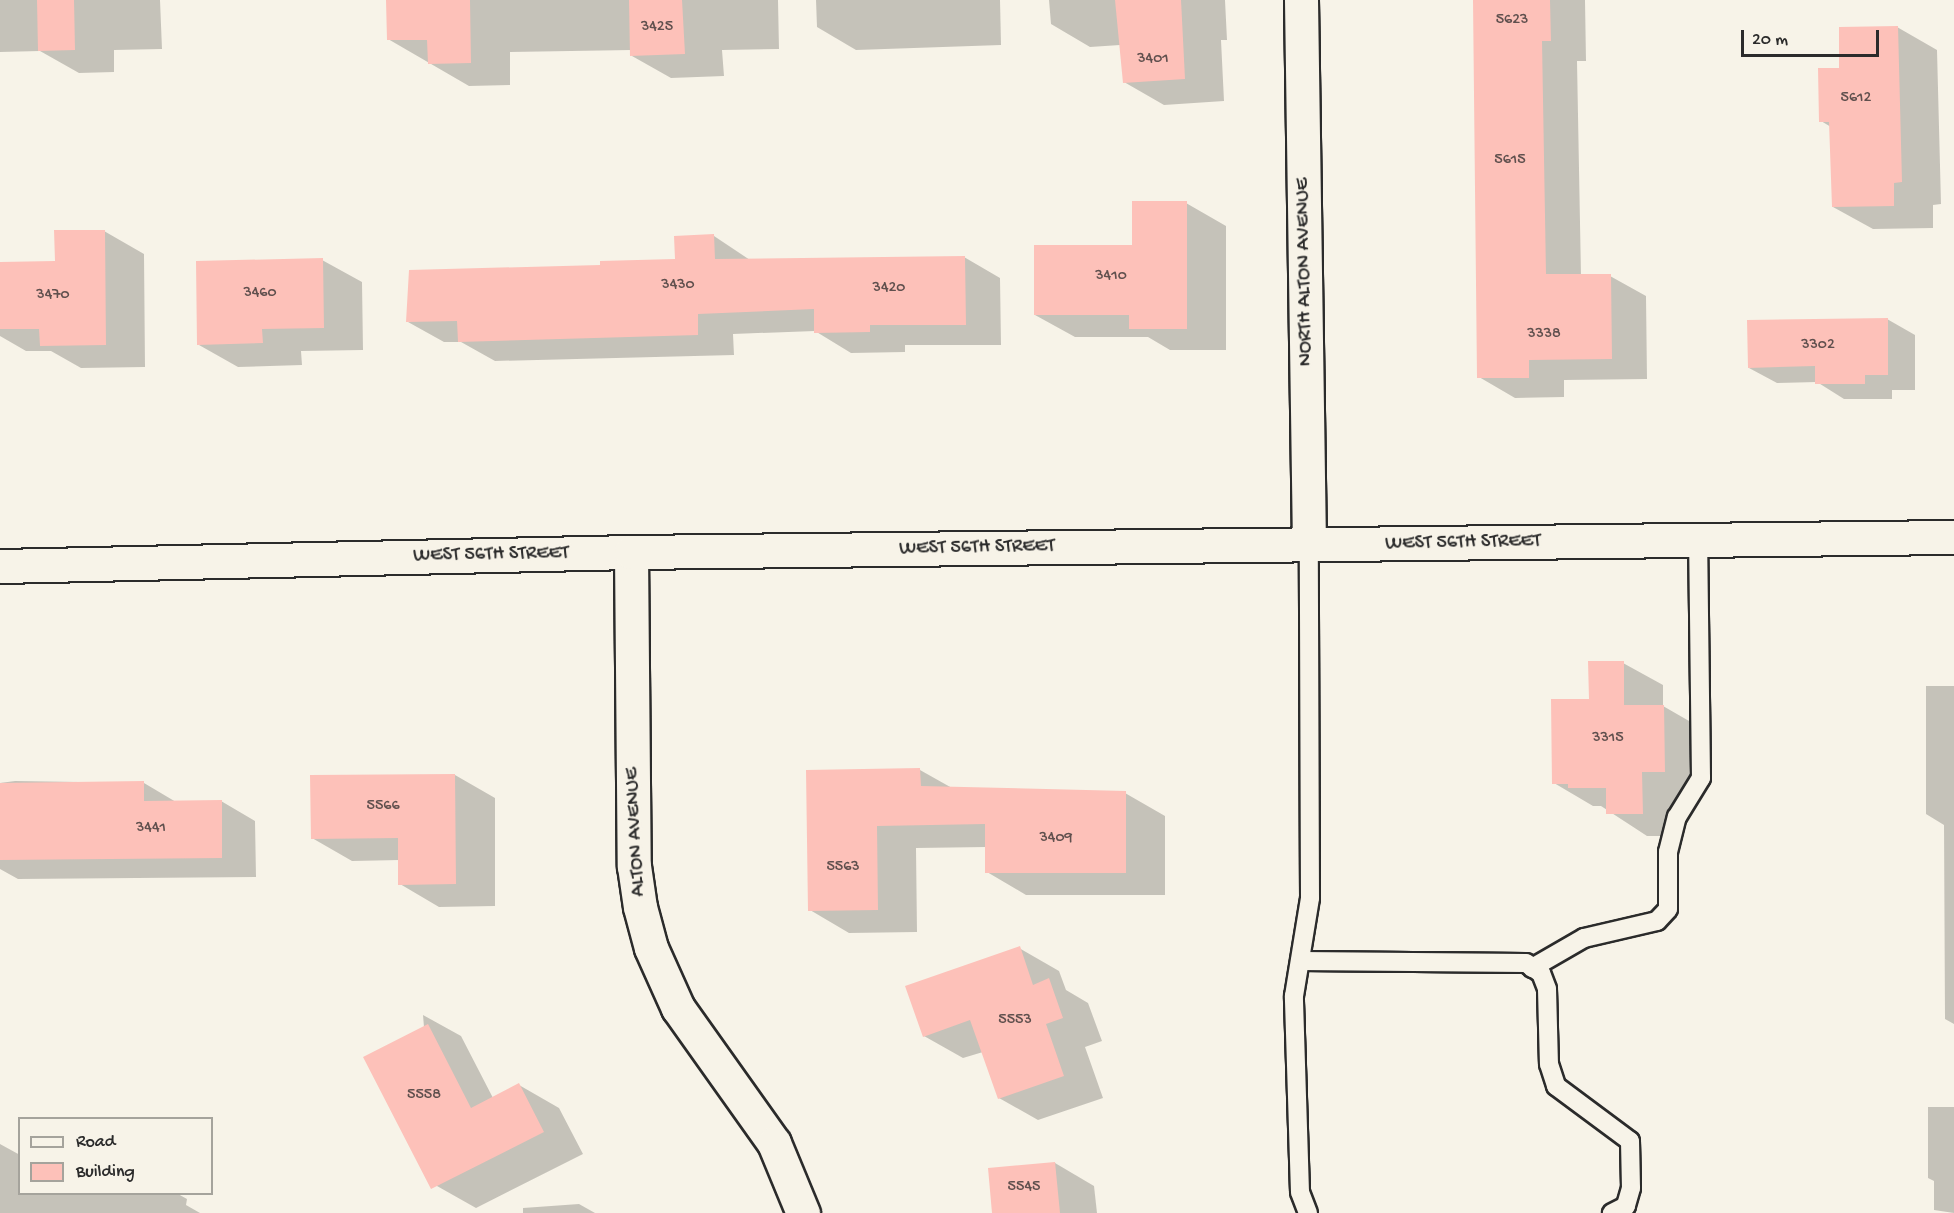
<!DOCTYPE html>
<html>
<head>
<meta charset="utf-8">
<style>
  body { margin:0 }
  #map { position:relative; width:1954px; height:1213px; overflow:hidden; background:#f7f3e8; font-family:"Gochi Hand",sans-serif }
  div>[style] { position:absolute }
  [style*='--x'] { left:calc(var(--x)*1px); top:calc(var(--y)*1px); width:calc(var(--w)*1px); rotate:calc(var(--a)*1deg) }
  .shadow>* { inset:0; background:#0003 }
  .building>* { inset:0; background:#fdc1b9 }
  .roads { filter:drop-shadow(2px 0 #2b2b2b) drop-shadow(-2px 0 #2b2b2b) drop-shadow(0 2px #2b2b2b) drop-shadow(0 -2px #2b2b2b) }
  .lane>* { height:18px; margin:-9px; padding:0 9px; transform-origin:9px; border-radius:9px; background:#f7f3e8 }
  .street>* { height:33px; margin:-16.5px; padding:0 16.5px; transform-origin:16.5px; border-radius:16.5px; background:#f7f3e8 }
  .primary>* { height:33px; margin:-16.5px; padding:0 16.5px; transform-origin:16.5px; border-radius:16.5px; background:#f7f3e8 }
  span { translate:-50% -50%; white-space:nowrap; text-align:center; line-height:1.15; -webkit-text-stroke:4.5px #f7f3e8; paint-order:stroke }
  .number-label { font-size:16px; color:#60504e }
  .number-label span { -webkit-text-stroke-width:0 }
  .street-label { font-size:20px; color:#2b2b2b }
  .legend { position:absolute; left:18px; top:1117px; width:195px; height:78px; box-sizing:border-box; background:#f7f3e8; border:2px solid #a5a39c; margin:0; padding:8px 10px; list-style:none; font-size:18px; color:#2b2b2b }
  .legend li { display:flex; align-items:center; gap:12px; height:30px }
  .legend b { width:30px; border:2px solid #a5a39c }
  .scale { position:absolute; left:1741px; top:30px; width:138px; height:27px; box-sizing:border-box; border:3px solid #2b2b2b; border-top:0; padding-left:8px; font-size:18px; line-height:21px; white-space:nowrap; color:#2b2b2b; -webkit-text-stroke:4px #f7f3e8; paint-order:stroke }
</style>
</head>
<body>
<div id="map">
  <div class="shadow">
    <div style="clip-path:polygon(0 0,160px 0,162px 49px,114px 50px,114px 72px,79px 73px,40px 51px,0 52px)"></div>
    <div style="clip-path:polygon(388px 0,778px 0,779px 49px,722px 50px,724px 76px,671px 78px,632px 56px,632px 50px,510px 52px,510px 85px,469px 86px,388px 39px)"></div>
    <div style="clip-path:polygon(816px 0,1000px 0,1001px 45px,856px 50px,817px 27px)"></div>
    <div style="clip-path:polygon(1049px 0,1225px 0,1227px 40px,1221px 40px,1224px 101px,1164px 105px,1124px 82px,1120px 45px,1090px 47px,1051px 24px)"></div>
    <div style="clip-path:polygon(1475px 0,1585px 0,1586px 61px,1577px 61px,1581px 276px,1610px 276px,1646px 296px,1647px 379px,1564px 380px,1564px 397px,1515px 398px,1479px 377px)"></div>
    <div style="clip-path:polygon(1897px 27px,1937px 50px,1941px 204px,1933px 205px,1933px 228px,1873px 229px,1833px 207px,1831px 127px,1821px 121px,1841px 69px)"></div>
    <div style="clip-path:polygon(1186px 203px,1226px 226px,1226px 350px,1170px 350px,1148px 337px,1075px 337px,1035px 315px,1134px 246px)"></div>
    <div style="clip-path:polygon(104px 231px,144px 254px,145px 367px,81px 368px,51px 351px,26px 351px,0 336px,0 264px,57px 263px)"></div>
    <div style="clip-path:polygon(714px 236px,750px 260px,964px 257px,1000px 278px,1001px 345px,905px 345px,905px 352px,851px 353px,815px 331px,733px 334px,734px 355px,495px 361px,461px 342px,444px 342px,408px 322px,602px 267px,676px 260px)"></div>
    <div style="clip-path:polygon(322px 260px,362px 282px,363px 350px,301px 351px,302px 365px,238px 367px,199px 345px)"></div>
    <div style="clip-path:polygon(1887px 319px,1915px 335px,1915px 390px,1892px 390px,1892px 399px,1844px 399px,1817px 382px,1777px 383px,1749px 368px)"></div>
    <div style="clip-path:polygon(1623px 663px,1663px 685px,1663px 706px,1703px 729px,1704px 794px,1681px 794px,1682px 836px,1647px 836px,1601px 806px,1593px 806px,1554px 783px,1590px 700px)"></div>
    <div style="clip-path:polygon(1926px 686px,1954px 686px,1954px 1024px,1945px 1019px,1944px 825px,1926px 814px)"></div>
    <div style="clip-path:polygon(920px 770px,952px 788px,1125px 793px,1165px 816px,1165px 895px,1026px 895px,987px 872px,987px 847px,916px 848px,917px 932px,849px 933px,810px 910px)"></div>
    <div style="clip-path:polygon(455px 775px,495px 798px,495px 906px,439px 907px,400px 884px,400px 860px,352px 861px,312px 838px,312px 777px)"></div>
    <div style="clip-path:polygon(15px 781px,144px 783px,176px 802px,221px 801px,255px 821px,256px 877px,18px 879px,0 869px,0 783px)"></div>
    <div style="clip-path:polygon(1019px 948px,1059px 971px,1066px 990px,1088px 1003px,1102px 1041px,1085px 1047px,1103px 1098px,1038px 1120px,999px 1098px,983px 1052px,963px 1058px,924px 1036px)"></div>
    <div style="clip-path:polygon(423px 1015px,461px 1036px,493px 1098px,519px 1085px,559px 1108px,583px 1154px,476px 1208px,437px 1186px)"></div>
    <div style="clip-path:polygon(1928px 1107px,1954px 1107px,1954px 1213px,1934px 1210px,1934px 1181px,1928px 1178px)"></div>
    <div style="clip-path:polygon(0 1144px,20px 1155px,20px 1194px,178px 1194px,187px 1199px,186px 1205px,200px 1213px,0 1213px)"></div>
    <div style="clip-path:polygon(1055px 1163px,1094px 1186px,1097px 1213px,992px 1213px)"></div>
    <div style="clip-path:polygon(579px 1204px,595px 1213px,523px 1213px,523px 1208px)"></div>
  </div>
  <div class="building">
    <div style="clip-path:polygon(37px 0,74px 0,75px 50px,38px 51px)"></div>
    <div style="clip-path:polygon(386px 0,470px 0,471px 63px,428px 64px,427px 40px,387px 40px)"></div>
    <div style="clip-path:polygon(629px 0,682px 0,685px 54px,630px 56px)"></div>
    <div style="clip-path:polygon(1115px 0,1181px 0,1185px 79px,1123px 83px)"></div>
    <div style="clip-path:polygon(1473px 0,1550px 0,1551px 41px,1542px 41px,1546px 274px,1611px 274px,1612px 359px,1529px 360px,1529px 378px,1477px 378px)"></div>
    <div style="clip-path:polygon(1898px 26px,1902px 182px,1894px 183px,1894px 206px,1832px 207px,1829px 122px,1819px 122px,1818px 68px,1839px 68px,1839px 27px)"></div>
    <div style="clip-path:polygon(1132px 201px,1187px 201px,1187px 329px,1129px 329px,1129px 315px,1034px 315px,1034px 245px,1132px 245px)"></div>
    <div style="clip-path:polygon(54px 230px,105px 230px,106px 345px,40px 346px,39px 329px,0 329px,0 262px,55px 261px)"></div>
    <div style="clip-path:polygon(714px 234px,715px 259px,965px 256px,966px 325px,870px 325px,870px 332px,814px 333px,814px 309px,698px 314px,698px 335px,458px 342px,457px 321px,406px 322px,409px 270px,600px 265px,600px 261px,675px 259px,674px 236px)"></div>
    <div style="clip-path:polygon(323px 258px,324px 328px,262px 329px,263px 343px,197px 345px,196px 261px)"></div>
    <div style="clip-path:polygon(1888px 318px,1888px 375px,1865px 375px,1865px 384px,1815px 384px,1815px 366px,1748px 368px,1747px 320px)"></div>
    <div style="clip-path:polygon(1588px 661px,1624px 661px,1624px 705px,1664px 705px,1665px 772px,1642px 772px,1643px 814px,1606px 814px,1606px 788px,1568px 788px,1568px 784px,1552px 784px,1551px 699px,1589px 699px)"></div>
    <div style="clip-path:polygon(920px 768px,921px 786px,1126px 791px,1126px 873px,985px 873px,985px 824px,877px 826px,878px 910px,808px 911px,806px 770px)"></div>
    <div style="clip-path:polygon(455px 774px,456px 884px,398px 885px,398px 838px,311px 839px,310px 775px)"></div>
    <div style="clip-path:polygon(144px 781px,144px 801px,222px 800px,222px 858px,0 860px,0 783px)"></div>
    <div style="clip-path:polygon(1020px 946px,1033px 985px,1049px 978px,1063px 1018px,1046px 1024px,1064px 1076px,998px 1099px,970px 1020px,923px 1037px,905px 986px)"></div>
    <div style="clip-path:polygon(428px 1024px,471px 1108px,519px 1083px,544px 1132px,431px 1189px,363px 1057px)"></div>
    <div style="clip-path:polygon(1055px 1162px,1060px 1213px,992px 1213px,988px 1168px)"></div>
  </div>
  <div class="roads">
    <div class="lane">
      <div style="--x:1300;--y:961;--w:226;--a:0.5"></div>
      <div style="--x:1526;--y:963;--w:18;--a:34"></div>
      <div style="--x:1541;--y:973;--w:17;--a:69"></div>
      <div style="--x:1547;--y:989;--w:75;--a:88.5"></div>
      <div style="--x:1549;--y:1064;--w:23;--a:72"></div>
      <div style="--x:1556;--y:1086;--w:92;--a:36.6"></div>
      <div style="--x:1630;--y:1141;--w:47;--a:88.8"></div>
      <div style="--x:1631;--y:1188;--w:19;--a:106"></div>
      <div style="--x:1626;--y:1206;--w:16;--a:153"></div>
      <div style="--x:1532;--y:968;--w:60;--a:-30"></div>
      <div style="--x:1584;--y:938;--w:75;--a:-13.1"></div>
      <div style="--x:1657;--y:921;--w:16;--a:-47"></div>
      <div style="--x:1668;--y:909;--w:57;--a:-90"></div>
      <div style="--x:1668;--y:852;--w:36;--a:-76"></div>
      <div style="--x:1677;--y:817;--w:46;--a:-58.4"></div>
      <div style="--x:1701;--y:778;--w:238;--a:-90.7"></div>
      <div style="--x:1308;--y:1213;--w:22;--a:-111"></div>
      <div style="--x:1300;--y:1192;--w:196;--a:-91.8"></div>
      <div style="--x:1294;--y:996;--w:99;--a:-80.7"></div>
      <div style="--x:1310;--y:898;--w:353;--a:-90.2"></div>
    </div>
    <div class="street">
      <div style="--x:1301;--y:0;--w:545;--a:89.16"></div>
      <div style="--x:631;--y:552;--w:314;--a:89.5"></div>
      <div style="--x:634;--y:866;--w:41;--a:81.7"></div>
      <div style="--x:640;--y:907;--w:42;--a:75"></div>
      <div style="--x:651;--y:948;--w:66;--a:65.8"></div>
      <div style="--x:678;--y:1008;--w:166;--a:54.6"></div>
      <div style="--x:774;--y:1143;--w:76;--a:67.5"></div>
    </div>
    <div class="primary">
      <div style="--x:0;--y:566;--w:631;--a:-1.27"></div>
      <div style="--x:631;--y:552;--w:1323;--a:-0.65"></div>
    </div>
  </div>
  <div class="number-label">
    <span style="left:1512px;top:21px">5623</span>
    <span style="left:657px;top:28px">3425</span>
    <span style="left:1153px;top:60px">3401</span>
    <span style="left:1856px;top:99px">5612</span>
    <span style="left:1510px;top:161px">5615</span>
    <span style="left:1111px;top:277px">3410</span>
    <span style="left:678px;top:286px">3430</span>
    <span style="left:889px;top:289px">3420</span>
    <span style="left:260px;top:294px">3460</span>
    <span style="left:53px;top:296px">3470</span>
    <span style="left:1544px;top:335px">3338</span>
    <span style="left:1818px;top:346px">3302</span>
    <span style="left:1608px;top:739px">3315</span>
    <span style="left:383px;top:807px">5566</span>
    <span style="left:151px;top:829px">3441</span>
    <span style="left:1056px;top:839px">3409</span>
    <span style="left:843px;top:868px">5563</span>
    <span style="left:1015px;top:1021px">5553</span>
    <span style="left:424px;top:1096px">5558</span>
    <span style="left:1024px;top:1188px">5545</span>
  </div>
  <div class="street-label">
    <span style="left:1305px;top:272px;rotate:-91deg">NORTH ALTON AVENUE</span>
    <span style="left:1463px;top:543px;rotate:-1deg">WEST 56TH STREET</span>
    <span style="left:977px;top:548px;rotate:-1deg">WEST 56TH STREET</span>
    <span style="left:491px;top:555px;rotate:-1deg">WEST 56TH STREET</span>
    <span style="left:636px;top:832px;rotate:-93deg">ALTON AVENUE</span>
  </div>
  <ul class="legend">
  <li><b style="height:8px;background:#f7f3e8"></b>Road</li>
  <li><b style="height:16px;background:#fdc1b9"></b>Building</li>
  </ul>
  <div class="scale">20 m</div>
</div>
</body>
</html>
